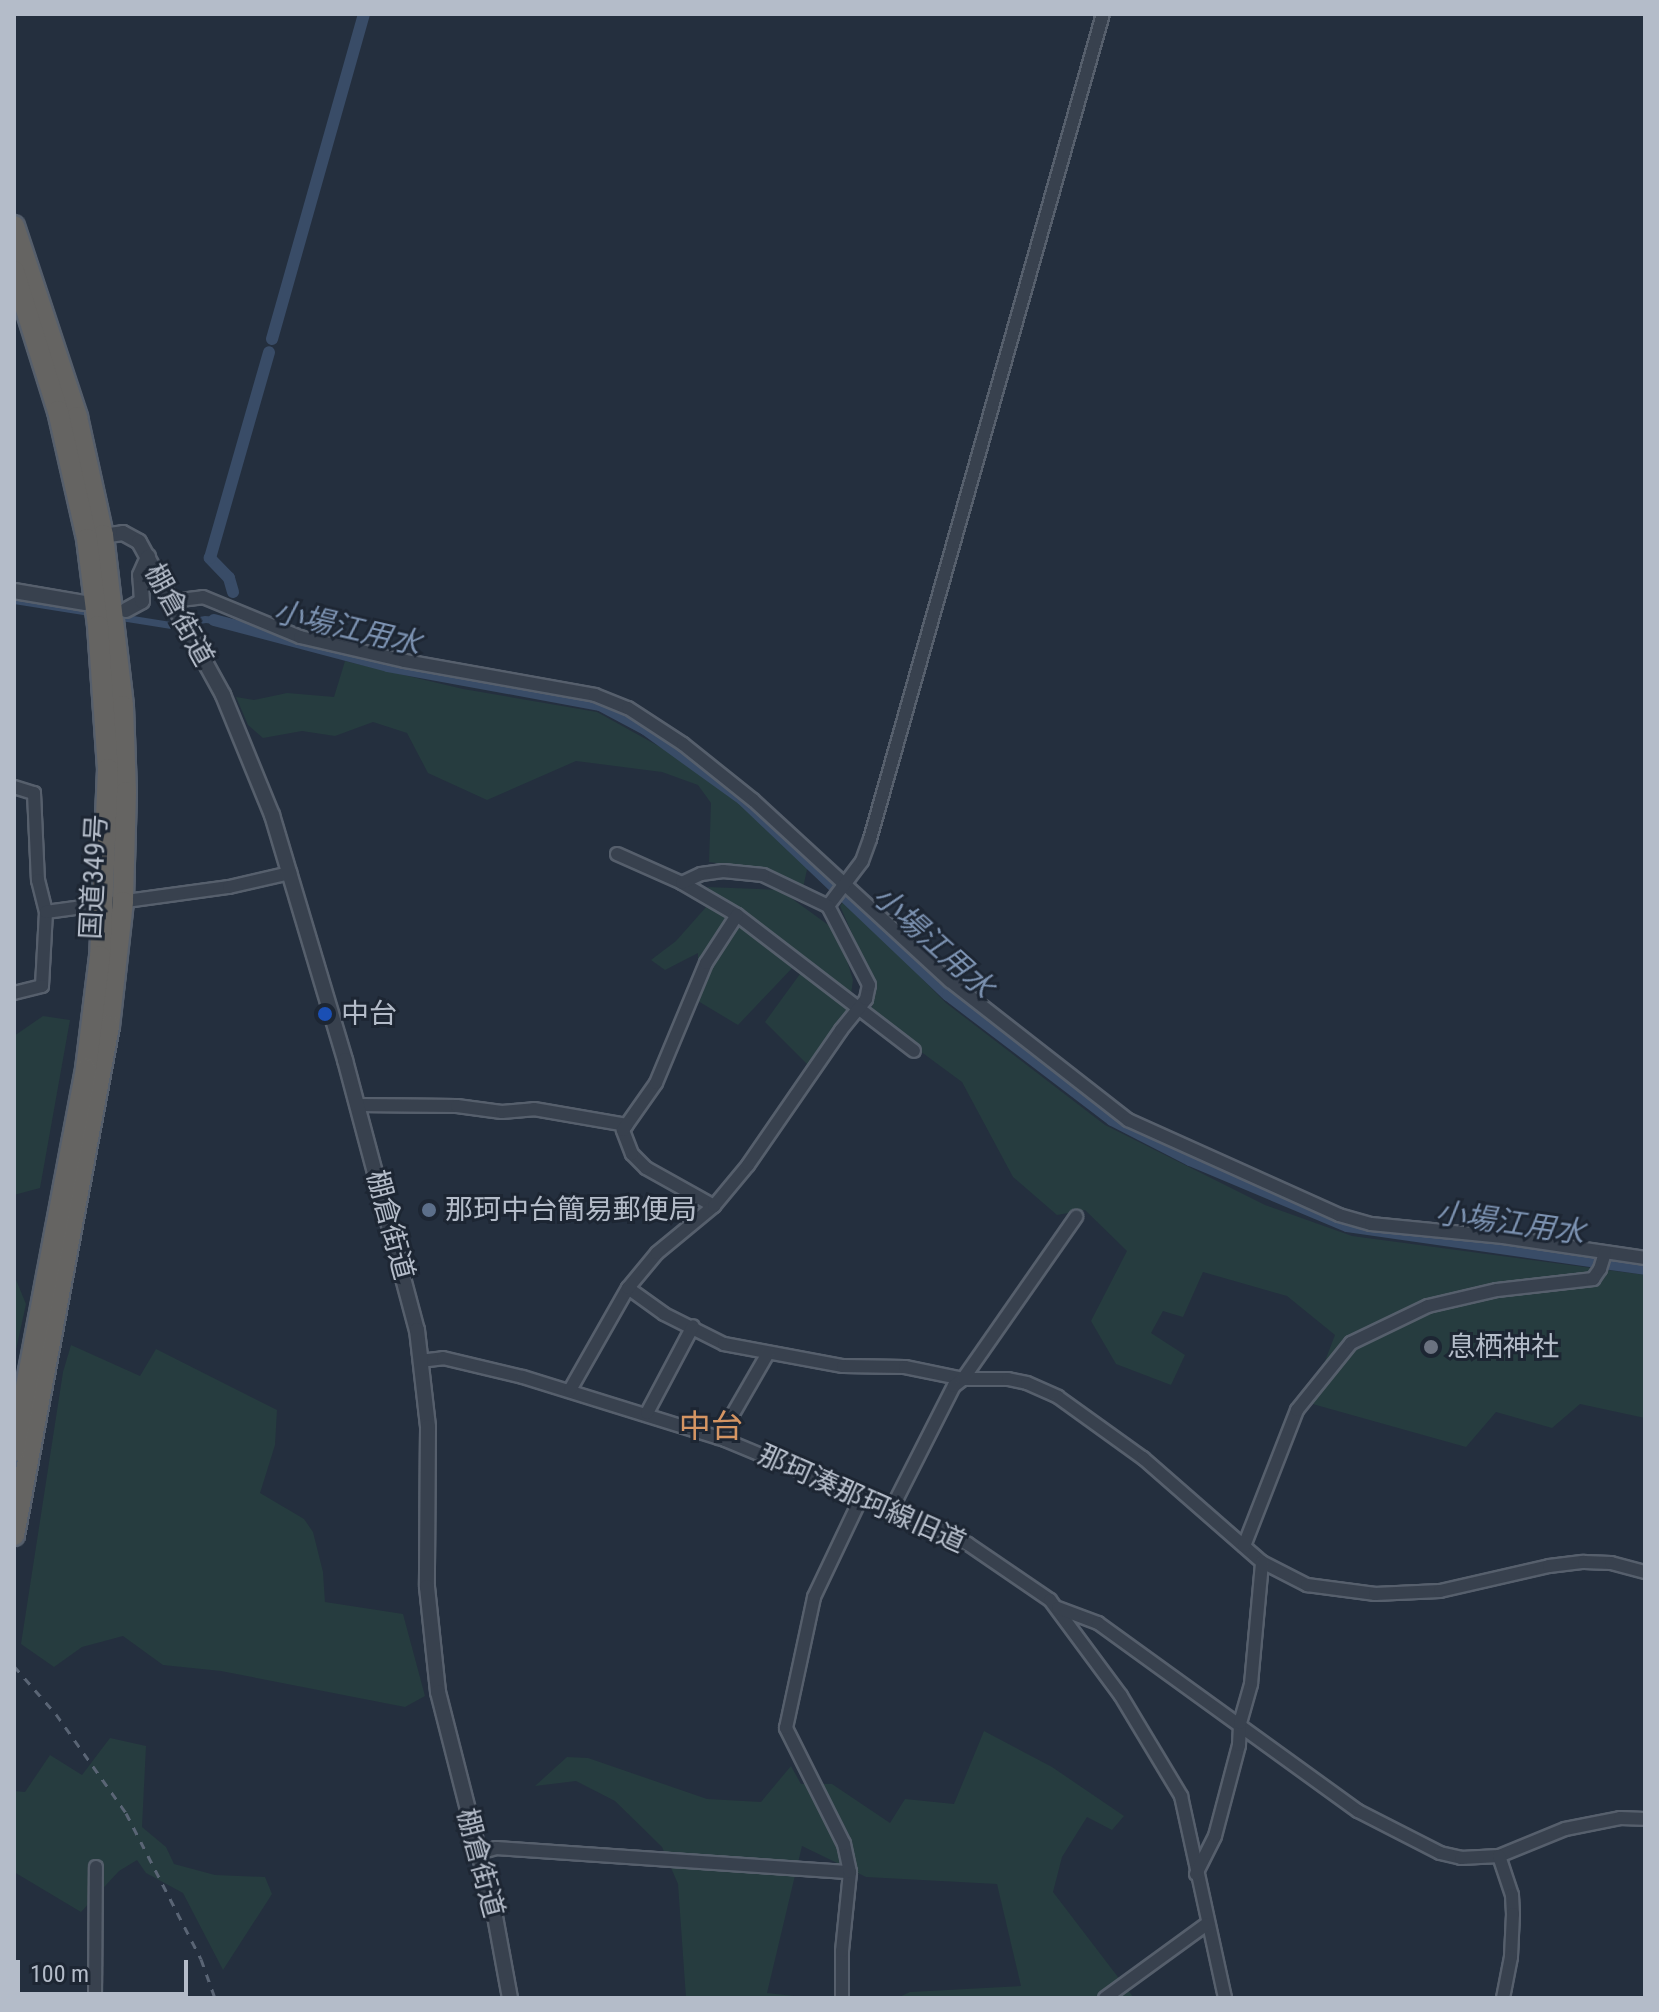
<!DOCTYPE html>
<html>
<head>
<meta charset="utf-8">
<style>
  body { margin:0 }
  #map { position:relative; width:1659px; height:2012px; overflow:hidden; background:#242f3e; font-family:"Roboto Condensed","Noto Sans JP",sans-serif }
  div>[style] { position:absolute }
  [style*='--x'] { left:calc(var(--x)*1px); top:calc(var(--y)*1px); width:calc(var(--w)*1px); rotate:calc(var(--a)*1deg) }
  .green>* { inset:0; background:#263c3f }
  .water>* { inset:0; background:#394c67 }
  .canal>* { height:12px; margin:-6px; padding:0 6px; transform-origin:6px; border-radius:6px; background:#394c67 }
  .roads { filter:drop-shadow(2px 0 #565f6c) drop-shadow(-2px 0 #565f6c) drop-shadow(0 2px #565f6c) drop-shadow(0 -2px #565f6c) }
  .minor>* { height:12px; margin:-6px; padding:0 6px; transform-origin:6px; border-radius:6px; background:#38414e }
  .tertiary>* { height:14px; margin:-7px; padding:0 7px; transform-origin:7px; border-radius:7px; background:#38414e }
  .trunk>* { height:20px; margin:-10px; padding:0 10px; transform-origin:10px; border-radius:10px; background:#656462 }
  .rail>* { height:3px; margin-top:-1.5px; transform-origin:0; background:repeating-linear-gradient(90deg,#5a6575 0 8px,transparent 0 16px) }
  .dots>* { width:22px; height:22px; translate:-50% -50%; box-sizing:border-box; border:4px solid #1d2633; border-radius:50% }
  span { translate:-50% -50%; white-space:nowrap; text-align:center; line-height:1.15; -webkit-text-stroke:6px #1d2633; paint-order:stroke }
  .street-label { font-size:28px; color:#b4bcc9 }
  .poi-label { font-size:28px; color:#b4bcc9 }
  .left { translate:0 -50%; text-align:left }
  .water-label { font-size:30px; color:#7c92b1; font-style:italic }
  .quarter-label { font-size:32px; color:#d59563 }
  .frame { position:absolute; inset:0; border:16px solid #b4bcc9; pointer-events:none }
  .scale { position:absolute; left:16px; top:1960px; width:172px; height:36px; box-sizing:border-box; border:4px solid #b4bcc9; border-top:0; padding-left:10px; font-size:24px; line-height:28px; white-space:nowrap; color:#b4bcc9; -webkit-text-stroke:6px #1d2633; paint-order:stroke }
</style>
</head>
<body>
<div id="map">
  <div class="green">
    <div style="clip-path:polygon(345px 661px,463px 689px,597px 712px,671px 753px,740px 804px,808px 865px,803px 888px,763px 870px,709px 862px,711px 803px,698px 785px,662px 772px,576px 761px,487px 800px,428px 773px,407px 733px,373px 722px,335px 736px,302px 731px,263px 738px,248px 725px,236px 697px,254px 700px,287px 693px,334px 697px)"></div>
    <div style="clip-path:polygon(707px 887px,780px 890px,838px 932px,853px 980px,851px 995px,845px 1015px,810px 1067px,765px 1022px,808px 963px)"></div>
    <div style="clip-path:polygon(845px 900px,946px 1003px,1105px 1125px,1265px 1205px,1352px 1236px,1645px 1275px,1645px 1418px,1580px 1404px,1552px 1428px,1496px 1412px,1466px 1447px,1309px 1403px,1335px 1335px,1287px 1296px,1203px 1272px,1183px 1317px,1163px 1311px,1151px 1333px,1185px 1355px,1171px 1385px,1116px 1364px,1091px 1321px,1127px 1251px,1085px 1210px,1057px 1215px,1013px 1177px,962px 1082px,871px 1015px,875px 986px,840px 906px)"></div>
    <div style="clip-path:polygon(707px 906px,744px 924px,794px 966px,738px 1025px,698px 1001px,698px 953px,665px 970px,651px 960px,676px 941px)"></div>
    <div style="clip-path:polygon(43px 1016px,70px 1020px,40px 1188px,14px 1195px,14px 1036px)"></div>
    <div style="clip-path:polygon(14px 1275px,26px 1304px,14px 1359px)"></div>
    <div style="clip-path:polygon(71px 1345px,140px 1376px,156px 1349px,277px 1410px,275px 1445px,260px 1493px,304px 1519px,313px 1532px,323px 1572px,325px 1602px,403px 1614px,425px 1696px,405px 1707px,221px 1671px,163px 1665px,123px 1636px,82px 1647px,54px 1667px,21px 1644px,63px 1372px)"></div>
    <div style="clip-path:polygon(984px 1731px,1052px 1767px,1124px 1816px,1112px 1830px,1087px 1817px,1062px 1857px,1053px 1892px,1134px 1998px,897px 1998px,910px 1992px,1021px 1986px,997px 1884px,866px 1877px,802px 1846px,767px 1993px,812px 1998px,686px 1998px,678px 1884px,662px 1847px,615px 1801px,576px 1781px,535px 1786px,567px 1757px,588px 1758px,707px 1799px,761px 1802px,791px 1766px,801px 1784px,832px 1784px,890px 1823px,905px 1799px,954px 1804px)"></div>
    <div style="clip-path:polygon(110px 1738px,146px 1746px,142px 1827px,166px 1847px,174px 1864px,215px 1875px,265px 1877px,272px 1894px,223px 1970px,183px 1893px,146px 1873px,137px 1860px,119px 1871px,81px 1912px,14px 1872px,14px 1791px,25px 1792px,50px 1755px,82px 1775px)"></div>
  </div>
  <div class="water">
    <div style="clip-path:polygon(14px 597px,171px 622px,205px 616px,229px 618px,227px 626px,206px 623px,171px 629px,14px 604px)"></div>
  </div>
  <div class="canal">
    <div style="--x:272;--y:339;--w:338;--a:-74.2"></div>
    <div style="--x:233;--y:592;--w:15;--a:-106"></div>
    <div style="--x:229;--y:578;--w:28;--a:-134"></div>
    <div style="--x:210;--y:558;--w:214;--a:-74"></div>
    <div style="--x:214;--y:620;--w:180;--a:14.8"></div>
    <div style="--x:388;--y:666;--w:216;--a:10.4"></div>
    <div style="--x:600;--y:705;--w:51;--a:28.1"></div>
    <div style="--x:645;--y:729;--w:120;--a:35.8"></div>
    <div style="--x:742;--y:799;--w:284;--a:43.6"></div>
    <div style="--x:948;--y:995;--w:206;--a:37.3"></div>
    <div style="--x:1112;--y:1120;--w:88;--a:27.1"></div>
    <div style="--x:1190;--y:1160;--w:170;--a:22.8"></div>
    <div style="--x:1347;--y:1226;--w:301;--a:8.2"></div>
  </div>
  <div class="roads">
    <div class="minor">
      <div style="--x:172;--y:601;--w:31;--a:-7"></div>
      <div style="--x:203;--y:597;--w:105;--a:22.4"></div>
      <div style="--x:300;--y:637;--w:108;--a:12.9"></div>
      <div style="--x:405;--y:661;--w:193;--a:10.1"></div>
      <div style="--x:595;--y:695;--w:35;--a:22"></div>
      <div style="--x:628;--y:708;--w:66;--a:33.2"></div>
      <div style="--x:683;--y:744;--w:90;--a:38.7"></div>
      <div style="--x:753;--y:800;--w:268;--a:42.6"></div>
      <div style="--x:950;--y:981;--w:226;--a:38"></div>
      <div style="--x:1128;--y:1120;--w:231;--a:24.2"></div>
      <div style="--x:1339;--y:1215;--w:33;--a:16"></div>
      <div style="--x:1371;--y:1224;--w:133;--a:5.6"></div>
      <div style="--x:1503;--y:1237;--w:144;--a:8.4"></div>
      <div style="--x:14;--y:787;--w:21;--a:17"></div>
      <div style="--x:34;--y:793;--w:87;--a:87.4"></div>
      <div style="--x:38;--y:880;--w:33;--a:76"></div>
      <div style="--x:46;--y:912;--w:74;--a:93.1"></div>
      <div style="--x:42;--y:986;--w:29;--a:166"></div>
      <div style="--x:617;--y:854;--w:71;--a:24"></div>
      <div style="--x:682;--y:883;--w:64;--a:30.2"></div>
      <div style="--x:737;--y:915;--w:223;--a:37.5"></div>
      <div style="--x:828;--y:906;--w:56;--a:-52.9"></div>
      <div style="--x:862;--y:861;--w:23;--a:-70"></div>
      <div style="--x:870;--y:839;--w:857;--a:-74.23"></div>
      <div style="--x:46;--y:912;--w:185;--a:-7.8"></div>
      <div style="--x:229;--y:887;--w:63;--a:-12.9"></div>
      <div style="--x:358;--y:1105;--w:99;--a:0.6"></div>
      <div style="--x:457;--y:1106;--w:45;--a:7.6"></div>
      <div style="--x:502;--y:1112;--w:32;--a:-5"></div>
      <div style="--x:534;--y:1109;--w:94;--a:9.8"></div>
      <div style="--x:714;--y:1206;--w:78;--a:-150.8"></div>
      <div style="--x:646;--y:1168;--w:20;--a:-135"></div>
      <div style="--x:632;--y:1154;--w:26;--a:-111"></div>
      <div style="--x:623;--y:1130;--w:57;--a:-54.9"></div>
      <div style="--x:656;--y:1083;--w:130;--a:-67.4"></div>
      <div style="--x:706;--y:963;--w:57;--a:-57.1"></div>
      <div style="--x:628;--y:1288;--w:44;--a:35.8"></div>
      <div style="--x:664;--y:1314;--w:67;--a:26.6"></div>
      <div style="--x:724;--y:1344;--w:121;--a:10.5"></div>
      <div style="--x:843;--y:1366;--w:62;--a:0.9"></div>
      <div style="--x:905;--y:1367;--w:59;--a:11.7"></div>
      <div style="--x:963;--y:1379;--w:45;--a:0"></div>
      <div style="--x:1008;--y:1379;--w:19;--a:12"></div>
      <div style="--x:1027;--y:1383;--w:34;--a:24"></div>
      <div style="--x:1058;--y:1397;--w:105;--a:35.7"></div>
      <div style="--x:1143;--y:1458;--w:158;--a:41.2"></div>
      <div style="--x:1262;--y:1562;--w:51;--a:27.1"></div>
      <div style="--x:1307;--y:1585;--w:69;--a:7.5"></div>
      <div style="--x:1375;--y:1594;--w:65;--a:-2.6"></div>
      <div style="--x:1440;--y:1591;--w:112;--a:-12.9"></div>
      <div style="--x:1549;--y:1566;--w:35;--a:-7"></div>
      <div style="--x:1584;--y:1562;--w:27;--a:2"></div>
      <div style="--x:1611;--y:1563;--w:35;--a:15"></div>
      <div style="--x:420;--y:1361;--w:23;--a:-7"></div>
      <div style="--x:443;--y:1358;--w:82;--a:13.4"></div>
      <div style="--x:523;--y:1377;--w:212;--a:17.3"></div>
      <div style="--x:725;--y:1440;--w:224;--a:22.6"></div>
      <div style="--x:932;--y:1526;--w:40;--a:26.6"></div>
      <div style="--x:968;--y:1544;--w:99;--a:34.3"></div>
      <div style="--x:1050;--y:1600;--w:119;--a:53.5"></div>
      <div style="--x:1121;--y:1696;--w:117;--a:59"></div>
      <div style="--x:1181;--y:1796;--w:207;--a:77.7"></div>
      <div style="--x:570;--y:1390;--w:117;--a:-60.4"></div>
      <div style="--x:628;--y:1288;--w:45;--a:-50.4"></div>
      <div style="--x:657;--y:1253;--w:74;--a:-39.5"></div>
      <div style="--x:714;--y:1206;--w:53;--a:-50.3"></div>
      <div style="--x:748;--y:1165;--w:164;--a:-55.4"></div>
      <div style="--x:841;--y:1030;--w:40;--a:-51"></div>
      <div style="--x:866;--y:999;--w:14;--a:-78"></div>
      <div style="--x:869;--y:985;--w:89;--a:-117.4"></div>
      <div style="--x:828;--y:906;--w:72;--a:-154.5"></div>
      <div style="--x:763;--y:875;--w:40;--a:-174.3"></div>
      <div style="--x:723;--y:871;--w:22;--a:172"></div>
      <div style="--x:701;--y:874;--w:21;--a:155"></div>
      <div style="--x:647;--y:1413;--w:98;--a:-62.1"></div>
      <div style="--x:719;--y:1438;--w:98;--a:-60"></div>
      <div style="--x:892;--y:1508;--w:137;--a:-63.1"></div>
      <div style="--x:954;--y:1386;--w:11;--a:-38"></div>
      <div style="--x:963;--y:1379;--w:198;--a:-55.1"></div>
      <div style="--x:1244;--y:1546;--w:146;--a:-68.7"></div>
      <div style="--x:1297;--y:1410;--w:86;--a:-51.1"></div>
      <div style="--x:1351;--y:1343;--w:85;--a:-25.7"></div>
      <div style="--x:1428;--y:1306;--w:71;--a:-13.1"></div>
      <div style="--x:1497;--y:1290;--w:97;--a:-6.5"></div>
      <div style="--x:1593;--y:1279;--w:12;--a:-55"></div>
      <div style="--x:1600;--y:1269;--w:17;--a:-73"></div>
      <div style="--x:1058;--y:1608;--w:43;--a:20.6"></div>
      <div style="--x:1098;--y:1623;--w:321;--a:35.9"></div>
      <div style="--x:1358;--y:1811;--w:92;--a:27.1"></div>
      <div style="--x:1440;--y:1853;--w:22;--a:13"></div>
      <div style="--x:1461;--y:1858;--w:38;--a:-3"></div>
      <div style="--x:1499;--y:1856;--w:71;--a:-22.2"></div>
      <div style="--x:1565;--y:1829;--w:56;--a:-11.3"></div>
      <div style="--x:1620;--y:1818;--w:25;--a:2"></div>
      <div style="--x:479;--y:1853;--w:18;--a:-16"></div>
      <div style="--x:496;--y:1848;--w:355;--a:3.9"></div>
      <div style="--x:1499;--y:1856;--w:41;--a:71.6"></div>
      <div style="--x:1512;--y:1895;--w:19;--a:87"></div>
      <div style="--x:1513;--y:1914;--w:43;--a:92.7"></div>
      <div style="--x:1511;--y:1957;--w:42;--a:101"></div>
      <div style="--x:1196;--y:1874;--w:42;--a:-63.4"></div>
      <div style="--x:1215;--y:1836;--w:94;--a:-75.2"></div>
      <div style="--x:1239;--y:1745;--w:22;--a:-87"></div>
      <div style="--x:1240;--y:1723;--w:41;--a:-74.2"></div>
      <div style="--x:1251;--y:1684;--w:122;--a:-84.8"></div>
      <div style="--x:95;--y:1998;--w:131;--a:-89.6"></div>
      <div style="--x:842;--y:1998;--w:47;--a:-90"></div>
      <div style="--x:842;--y:1951;--w:79;--a:-84.2"></div>
      <div style="--x:850;--y:1872;--w:29;--a:-102"></div>
      <div style="--x:844;--y:1844;--w:130;--a:-116.6"></div>
      <div style="--x:786;--y:1728;--w:134;--a:-77.9"></div>
      <div style="--x:814;--y:1597;--w:112;--a:-64.6"></div>
      <div style="--x:1105;--y:1998;--w:126;--a:-36"></div>
    </div>
    <div class="tertiary">
      <div style="--x:95;--y:537;--w:28;--a:-8"></div>
      <div style="--x:123;--y:533;--w:18;--a:29"></div>
      <div style="--x:139;--y:542;--w:175;--a:61.2"></div>
      <div style="--x:223;--y:695;--w:130;--a:67.8"></div>
      <div style="--x:272;--y:815;--w:256;--a:73.4"></div>
      <div style="--x:345;--y:1060;--w:279;--a:75.1"></div>
      <div style="--x:417;--y:1330;--w:98;--a:83.5"></div>
      <div style="--x:428;--y:1427;--w:160;--a:90.4"></div>
      <div style="--x:427;--y:1587;--w:106;--a:84"></div>
      <div style="--x:438;--y:1692;--w:226;--a:75.7"></div>
      <div style="--x:494;--y:1911;--w:88;--a:79.6"></div>
      <div style="--x:14;--y:591;--w:71;--a:9.7"></div>
      <div style="--x:126;--y:610;--w:18;--a:-29"></div>
      <div style="--x:142;--y:601;--w:26;--a:-94"></div>
      <div style="--x:140;--y:575;--w:20;--a:-66"></div>
    </div>
    <div class="trunk">
      <div style="--x:14;--y:226;--w:201;--a:71.7"></div>
      <div style="--x:77;--y:417;--w:121;--a:77.6"></div>
      <div style="--x:103;--y:535;--w:172;--a:83.3"></div>
      <div style="--x:123;--y:706;--w:86;--a:88"></div>
      <div style="--x:126;--y:792;--w:110;--a:91.6"></div>
      <div style="--x:123;--y:902;--w:125;--a:96.4"></div>
      <div style="--x:109;--y:1026;--w:518;--a:100.57"></div>
      <div style="--x:14;--y:271;--w:147;--a:72.6"></div>
      <div style="--x:58;--y:411;--w:131;--a:77.2"></div>
      <div style="--x:87;--y:539;--w:88;--a:82.8"></div>
      <div style="--x:98;--y:626;--w:143;--a:86"></div>
      <div style="--x:108;--y:769;--w:187;--a:92.4"></div>
      <div style="--x:100;--y:956;--w:114;--a:97.1"></div>
      <div style="--x:86;--y:1069;--w:389;--a:100.7"></div>
    </div>
  </div>
  <div class="rail">
    <div style="--x:14;--y:1666;--w:64;--a:48.8"></div>
    <div style="--x:56;--y:1714;--w:121;--a:54.7"></div>
    <div style="--x:126;--y:1813;--w:164;--a:62.8"></div>
    <div style="--x:201;--y:1959;--w:41;--a:70.3"></div>
  </div>
  <div class="dots">
    <div style="left:325px;top:1014px;background:#1a4fb4"></div>
    <div style="left:429px;top:1210px;background:#5c6f8a"></div>
    <div style="left:1431px;top:1347px;background:#6b7280"></div>
  </div>
  <div class="street-label">
    <span style="left:179px;top:615px;rotate:61deg">棚倉街道</span>
    <span style="left:94px;top:877px;rotate:-87deg">国道349号</span>
    <span style="left:390px;top:1225px;rotate:75deg">棚倉街道</span>
    <span style="left:862px;top:1499px;rotate:24deg">那珂湊那珂線旧道</span>
    <span style="left:480px;top:1863px;rotate:75deg">棚倉街道</span>
  </div>
  <div class="poi-label">
    <span class="left" style="left:341px;top:1014px">中台</span>
    <span class="left" style="left:445px;top:1210px">那珂中台簡易郵便局</span>
    <span class="left" style="left:1447px;top:1347px">息栖神社</span>
  </div>
  <div class="water-label">
    <span style="left:347px;top:628px;rotate:13deg">小場江用水</span>
    <span style="left:933px;top:942px;rotate:42deg">小場江用水</span>
    <span style="left:1510px;top:1223px;rotate:8deg">小場江用水</span>
  </div>
  <div class="quarter-label">
    <span style="left:711px;top:1426px">中台</span>
  </div>
  <div class="frame"></div>
  <div class="scale">100 m</div>
</div>
</body>
</html>
